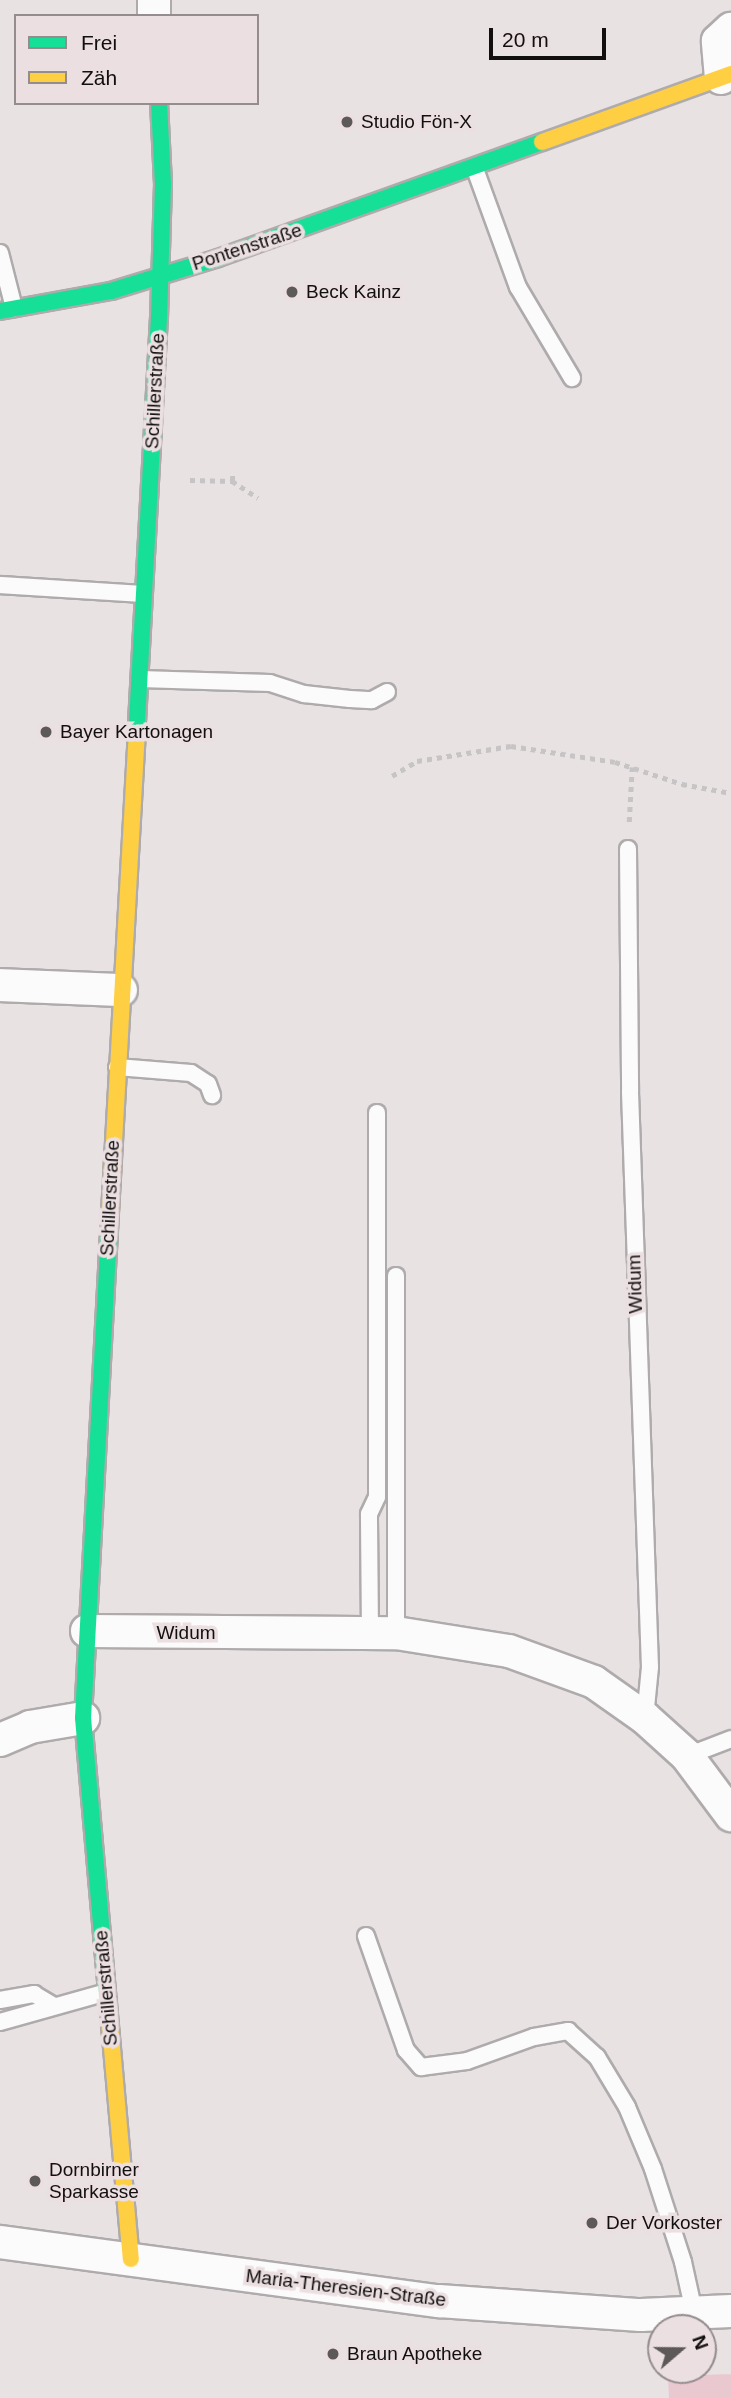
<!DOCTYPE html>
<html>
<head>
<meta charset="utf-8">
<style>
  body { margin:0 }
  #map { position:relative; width:731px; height:2398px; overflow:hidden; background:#e8e2e3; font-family:Helvetica,sans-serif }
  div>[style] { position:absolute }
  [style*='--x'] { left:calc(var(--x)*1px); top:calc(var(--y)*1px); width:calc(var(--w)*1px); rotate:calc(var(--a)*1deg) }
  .green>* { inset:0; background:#eac8d0 }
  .path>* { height:4.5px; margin-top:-2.25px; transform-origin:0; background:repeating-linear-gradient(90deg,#c6c4c4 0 5px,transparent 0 10px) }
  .roads { filter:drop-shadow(2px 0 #afabac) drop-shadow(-2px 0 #afabac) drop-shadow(0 2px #afabac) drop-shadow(0 -2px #afabac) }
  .lane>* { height:16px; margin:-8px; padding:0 8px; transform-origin:8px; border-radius:8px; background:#fcfbfb }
  .street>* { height:32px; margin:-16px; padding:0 16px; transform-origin:16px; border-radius:16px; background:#fcfbfb }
  .fast>* { height:16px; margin:-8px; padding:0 8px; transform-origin:8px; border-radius:8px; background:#16e098 }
  .slow>* { height:16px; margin:-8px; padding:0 8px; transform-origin:8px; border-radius:8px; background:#ffcf43 }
  .dots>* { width:19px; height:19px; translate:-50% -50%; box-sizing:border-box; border:4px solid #ebdfe1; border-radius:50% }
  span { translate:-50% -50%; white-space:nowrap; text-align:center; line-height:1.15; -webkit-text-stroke:7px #ebdfe1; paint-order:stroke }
  .poi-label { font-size:19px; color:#120f0f }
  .left { translate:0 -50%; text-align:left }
  .street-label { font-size:19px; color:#120f0f }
  .legend { position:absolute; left:14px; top:14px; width:245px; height:91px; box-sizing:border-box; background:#ebdfe1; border:2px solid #948c8d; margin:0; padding:9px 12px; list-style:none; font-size:21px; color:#120f0f }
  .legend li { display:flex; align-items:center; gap:14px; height:35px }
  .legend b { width:35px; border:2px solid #948c8d }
  .north { position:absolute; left:647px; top:2314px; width:70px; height:70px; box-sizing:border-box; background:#ebdfe1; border:2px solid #948c8d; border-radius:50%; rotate:70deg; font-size:19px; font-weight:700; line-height:28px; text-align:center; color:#120f0f }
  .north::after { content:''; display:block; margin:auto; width:24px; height:32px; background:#5d5959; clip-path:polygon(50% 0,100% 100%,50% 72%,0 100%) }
  .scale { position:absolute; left:489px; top:28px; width:117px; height:32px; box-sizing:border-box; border:4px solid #120f0f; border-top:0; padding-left:9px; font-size:21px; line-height:24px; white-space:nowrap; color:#120f0f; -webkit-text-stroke:5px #ebdfe1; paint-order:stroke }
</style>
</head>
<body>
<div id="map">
  <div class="green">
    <div style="clip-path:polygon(731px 2355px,731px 2398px,669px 2398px,668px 2376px,731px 2374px)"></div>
  </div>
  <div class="path">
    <div style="--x:190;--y:480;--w:42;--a:1.4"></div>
    <div style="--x:232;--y:481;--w:31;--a:33"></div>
    <div style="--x:232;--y:481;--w:9;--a:-84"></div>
    <div style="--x:392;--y:776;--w:29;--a:-31"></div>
    <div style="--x:417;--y:761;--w:95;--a:-9.1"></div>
    <div style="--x:511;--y:746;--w:105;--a:8.7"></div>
    <div style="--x:615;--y:762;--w:71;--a:18.2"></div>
    <div style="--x:682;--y:784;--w:50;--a:10.4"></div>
    <div style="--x:629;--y:822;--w:55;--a:-86.9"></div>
  </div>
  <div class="roads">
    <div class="lane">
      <div style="--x:475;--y:169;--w:126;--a:70"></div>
      <div style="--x:518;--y:287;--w:106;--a:59.3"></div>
      <div style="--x:0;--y:253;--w:57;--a:75.7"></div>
      <div style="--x:0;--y:585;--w:143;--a:3.6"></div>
      <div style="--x:140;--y:679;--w:130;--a:1.8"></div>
      <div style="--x:270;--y:683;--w:36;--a:18"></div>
      <div style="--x:304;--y:694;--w:46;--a:6.2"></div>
      <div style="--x:350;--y:699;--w:22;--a:3"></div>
      <div style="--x:372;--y:700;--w:17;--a:-28"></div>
      <div style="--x:628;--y:849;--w:243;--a:89.5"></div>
      <div style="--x:630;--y:1092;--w:575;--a:88.01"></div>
      <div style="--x:650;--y:1667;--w:51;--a:95.6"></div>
      <div style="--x:117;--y:1067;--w:74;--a:4.6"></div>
      <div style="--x:191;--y:1073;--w:20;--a:33"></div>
      <div style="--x:208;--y:1084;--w:12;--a:70"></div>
      <div style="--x:396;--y:1276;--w:357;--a:90"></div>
      <div style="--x:370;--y:1633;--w:119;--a:-90.5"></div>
      <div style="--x:369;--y:1514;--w:19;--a:-65"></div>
      <div style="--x:377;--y:1497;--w:384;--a:-90"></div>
      <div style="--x:687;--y:1756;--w:47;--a:-21.1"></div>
      <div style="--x:366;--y:1936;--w:121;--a:70.7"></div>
      <div style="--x:406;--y:2050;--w:23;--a:49"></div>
      <div style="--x:421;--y:2067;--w:46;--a:-7.4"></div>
      <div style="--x:467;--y:2061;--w:71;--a:-19.7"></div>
      <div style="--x:534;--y:2037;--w:35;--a:-10"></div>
      <div style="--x:568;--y:2031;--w:39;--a:42"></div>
      <div style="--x:597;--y:2057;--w:58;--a:59"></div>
      <div style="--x:627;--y:2107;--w:67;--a:67.2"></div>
      <div style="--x:653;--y:2169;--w:98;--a:72.1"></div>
      <div style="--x:683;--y:2262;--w:51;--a:77.6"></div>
      <div style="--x:0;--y:2000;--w:35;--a:-10"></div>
      <div style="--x:34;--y:1994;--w:23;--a:31"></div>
      <div style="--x:0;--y:2022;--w:111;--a:-15.7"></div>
    </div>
    <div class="street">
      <div style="--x:154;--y:0;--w:16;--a:90"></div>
      <div style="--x:721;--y:78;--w:37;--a:-95"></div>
      <div style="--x:718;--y:41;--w:18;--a:-43"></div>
      <div style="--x:0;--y:985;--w:121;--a:2.4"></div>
      <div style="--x:87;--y:1631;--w:309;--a:0.4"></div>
      <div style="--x:396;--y:1633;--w:114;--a:9.1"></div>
      <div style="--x:509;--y:1651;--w:90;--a:20"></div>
      <div style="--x:594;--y:1682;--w:62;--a:35.2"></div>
      <div style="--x:645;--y:1718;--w:57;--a:42.1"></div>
      <div style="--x:687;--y:1756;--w:74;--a:53.3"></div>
      <div style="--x:0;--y:1740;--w:33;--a:-23"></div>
      <div style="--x:30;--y:1727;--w:54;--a:-9.6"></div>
      <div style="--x:0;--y:2242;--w:443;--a:7.7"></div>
      <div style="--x:439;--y:2301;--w:202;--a:4"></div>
      <div style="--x:641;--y:2315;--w:90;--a:-2.5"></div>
    </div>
    <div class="fast">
      <div style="--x:0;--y:311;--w:113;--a:-10.2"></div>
      <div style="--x:111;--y:291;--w:112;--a:-17.1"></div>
      <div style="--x:218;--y:258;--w:344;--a:-19.7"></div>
      <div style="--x:136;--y:741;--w:423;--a:-86.9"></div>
      <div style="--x:159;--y:319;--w:135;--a:-88.3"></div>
      <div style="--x:163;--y:184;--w:81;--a:-92.8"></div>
      <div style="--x:107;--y:1992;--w:275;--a:-95"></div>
      <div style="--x:83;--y:1718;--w:506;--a:-86.94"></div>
    </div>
    <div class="slow">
      <div style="--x:542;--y:142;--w:201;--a:-19.8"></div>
      <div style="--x:110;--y:1213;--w:473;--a:-86.8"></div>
      <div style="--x:107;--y:1992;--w:268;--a:84.9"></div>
    </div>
  </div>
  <div class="dots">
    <div style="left:347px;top:122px;background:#5d5959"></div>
    <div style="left:292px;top:292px;background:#5d5959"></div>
    <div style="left:46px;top:732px;background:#5d5959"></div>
    <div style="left:35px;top:2181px;background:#5d5959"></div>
    <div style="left:592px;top:2223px;background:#5d5959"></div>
    <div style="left:333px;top:2354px;background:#5d5959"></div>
  </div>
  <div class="poi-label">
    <span class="left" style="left:361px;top:122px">Studio Fön-X</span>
    <span class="left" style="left:306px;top:292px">Beck Kainz</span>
    <span class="left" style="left:60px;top:732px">Bayer Kartonagen</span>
    <span class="left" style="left:49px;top:2181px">Dornbirner<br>Sparkasse</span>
    <span class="left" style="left:606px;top:2223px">Der Vorkoster</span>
    <span class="left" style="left:347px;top:2354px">Braun Apotheke</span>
  </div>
  <div class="street-label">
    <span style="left:247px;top:247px;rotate:-18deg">Pontenstraße</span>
    <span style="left:155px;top:391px;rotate:-87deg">Schillerstraße</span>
    <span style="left:110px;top:1198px;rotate:-87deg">Schillerstraße</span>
    <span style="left:635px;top:1284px;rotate:-92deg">Widum</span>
    <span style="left:186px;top:1633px">Widum</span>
    <span style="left:106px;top:1988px;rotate:-95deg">Schillerstraße</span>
    <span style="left:346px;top:2288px;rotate:7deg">Maria-Theresien-Straße</span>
  </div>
  <ul class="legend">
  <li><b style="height:9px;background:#16e098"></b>Frei</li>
  <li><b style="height:9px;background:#ffcf43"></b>Zäh</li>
  </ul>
  <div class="north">N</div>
  <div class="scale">20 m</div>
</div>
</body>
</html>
